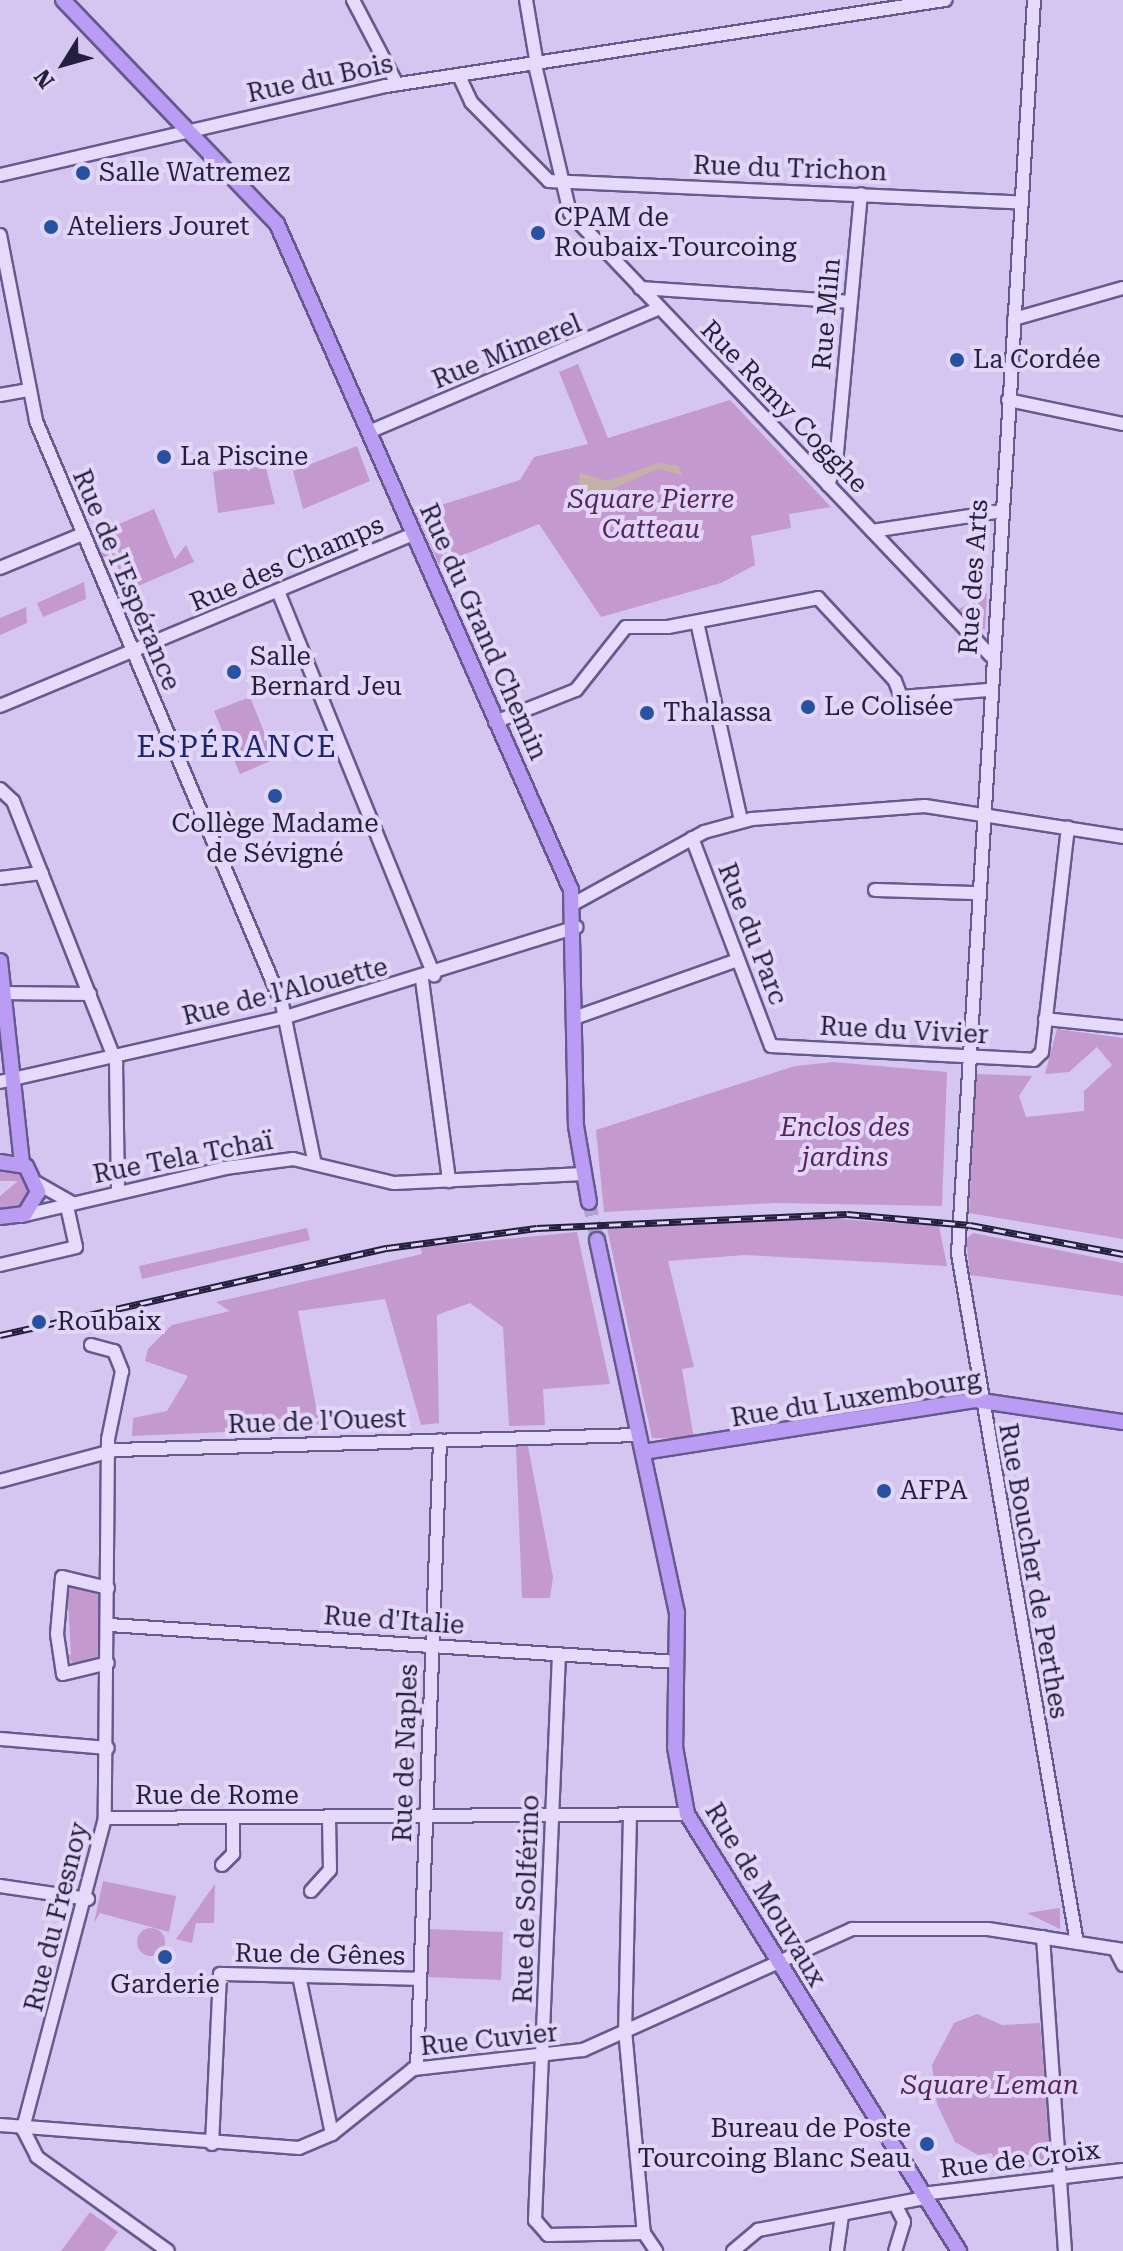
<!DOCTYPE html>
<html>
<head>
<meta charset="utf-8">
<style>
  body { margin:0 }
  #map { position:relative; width:1123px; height:2251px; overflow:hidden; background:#d5c6f1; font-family:"Roboto Serif",serif }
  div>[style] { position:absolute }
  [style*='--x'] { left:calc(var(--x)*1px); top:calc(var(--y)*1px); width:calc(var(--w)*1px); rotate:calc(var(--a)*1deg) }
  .green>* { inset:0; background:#c399d0 }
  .round { border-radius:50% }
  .water>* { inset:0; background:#c4b2a8 }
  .major-tunnel>* { height:14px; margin-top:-7px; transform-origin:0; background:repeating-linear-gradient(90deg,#b1a5cd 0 14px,transparent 0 21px) }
  .roads { filter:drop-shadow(2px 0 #645a8e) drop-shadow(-2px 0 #645a8e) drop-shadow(0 2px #645a8e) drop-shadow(0 -2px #645a8e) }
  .minor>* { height:12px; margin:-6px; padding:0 6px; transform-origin:6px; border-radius:6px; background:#e6dafb }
  .major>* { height:14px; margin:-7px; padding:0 7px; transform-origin:7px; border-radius:7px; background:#bb9cf5 }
  .rail>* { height:7px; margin-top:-3.5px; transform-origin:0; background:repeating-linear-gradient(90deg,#e2d6f8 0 12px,#231f3d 0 24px); box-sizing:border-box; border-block:2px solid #231f3d }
  .dots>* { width:22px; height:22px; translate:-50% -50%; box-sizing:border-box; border:4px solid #e2d6f8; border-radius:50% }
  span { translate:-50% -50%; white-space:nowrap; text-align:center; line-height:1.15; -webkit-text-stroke:8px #e2d6f8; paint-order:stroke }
  .street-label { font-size:26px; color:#231f3d }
  .poi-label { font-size:26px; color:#231f3d }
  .left { translate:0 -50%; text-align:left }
  .right { translate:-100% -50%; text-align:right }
  .park-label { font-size:26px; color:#55245b; font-style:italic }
  .quarter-label { font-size:30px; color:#1b276c; letter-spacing:2px }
  .north { position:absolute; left:24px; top:24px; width:80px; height:80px; -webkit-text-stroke:6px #e2d6f8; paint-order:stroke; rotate:233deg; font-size:22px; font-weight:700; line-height:32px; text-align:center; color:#231f3d }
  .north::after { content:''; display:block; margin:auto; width:28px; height:36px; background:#231f3d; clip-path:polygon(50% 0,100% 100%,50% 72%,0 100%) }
</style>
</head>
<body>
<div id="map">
  <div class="green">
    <div style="clip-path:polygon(578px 364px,608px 438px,730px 400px,831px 507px,789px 514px,791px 528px,751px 536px,755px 565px,721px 583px,601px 617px,539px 524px,439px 565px,416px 513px,520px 480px,534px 457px,588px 444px,559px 372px)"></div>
    <div style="clip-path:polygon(357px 446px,370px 481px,303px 509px,293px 471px)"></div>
    <div style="clip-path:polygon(264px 460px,275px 504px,218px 513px,213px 472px)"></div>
    <div style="clip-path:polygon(154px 509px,175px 559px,186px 545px,194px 562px,117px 595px,93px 535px)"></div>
    <div style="clip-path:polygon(84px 582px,86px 599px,43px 617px,37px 603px)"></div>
    <div style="clip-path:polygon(987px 593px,985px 629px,976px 630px,959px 609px)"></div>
    <div style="clip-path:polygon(26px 607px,27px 623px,0 635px,0 618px)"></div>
    <div style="clip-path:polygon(250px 697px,275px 759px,240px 774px,214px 711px)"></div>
    <div style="clip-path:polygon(1057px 1029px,1123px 1038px,1123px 1239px,969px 1213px,976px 1074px,1032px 1076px,1019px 1096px,1026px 1117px,1084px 1111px,1084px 1091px,1112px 1065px,1097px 1047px,1069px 1072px,1045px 1074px)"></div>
    <div style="clip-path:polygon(833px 1062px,947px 1072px,942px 1206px,774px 1203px,604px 1212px,596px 1130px,795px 1066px)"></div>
    <div style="clip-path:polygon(0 1169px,23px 1170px,33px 1188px,25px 1208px,0 1211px,0 1196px,18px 1181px,0 1181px)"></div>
    <div style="clip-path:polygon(826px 1218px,939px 1226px,947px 1266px,745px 1255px,668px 1261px,694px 1367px,682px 1369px,694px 1439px,652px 1438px,607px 1228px)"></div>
    <div style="clip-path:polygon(307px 1228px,310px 1240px,142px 1279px,139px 1266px)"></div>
    <div style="clip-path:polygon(577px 1232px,610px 1384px,543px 1389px,545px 1425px,509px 1426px,503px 1327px,470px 1303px,437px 1315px,439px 1423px,421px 1425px,385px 1299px,298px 1311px,320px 1428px,132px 1436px,133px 1418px,167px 1411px,188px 1376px,145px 1361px,148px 1349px,172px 1325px,230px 1311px,216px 1302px,422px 1254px,421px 1247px)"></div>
    <div style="clip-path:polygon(973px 1233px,1123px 1263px,1123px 1296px,970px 1275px,966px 1239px)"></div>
    <div style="clip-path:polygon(516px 1446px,528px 1446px,553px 1577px,550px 1598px,522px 1598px)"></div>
    <div style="clip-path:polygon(67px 1584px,99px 1595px,99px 1659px,76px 1667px,64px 1653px,71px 1655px)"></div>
    <div style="clip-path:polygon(103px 1881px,176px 1896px,169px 1932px,100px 1913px,94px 1923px)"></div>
    <div style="clip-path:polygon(215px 1884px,214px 1923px,196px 1923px,192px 1943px,176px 1939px)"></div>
    <div style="clip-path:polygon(1060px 1908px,1060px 1929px,1027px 1913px)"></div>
    <div class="round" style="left:137px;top:1928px;width:28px;height:28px"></div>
    <div style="clip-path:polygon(428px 1929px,503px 1932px,501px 1980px,426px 1977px)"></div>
    <div style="clip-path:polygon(977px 2014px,1002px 2025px,1040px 2023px,1051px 2156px,1044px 2165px,996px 2170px,992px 2153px,978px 2155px,955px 2142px,937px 2104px,932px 2065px,954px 2023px)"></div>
    <div style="clip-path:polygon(90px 2212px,118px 2232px,104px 2251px,61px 2251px)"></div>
  </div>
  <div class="water">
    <div style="clip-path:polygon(658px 463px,678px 466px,683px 475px,658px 469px,587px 500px,578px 494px,580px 473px,608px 481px)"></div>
  </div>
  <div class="major-tunnel">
    <div style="--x:589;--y:1202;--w:39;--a:78"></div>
  </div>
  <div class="roads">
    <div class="minor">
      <div style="--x:353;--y:0;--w:95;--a:62.4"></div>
      <div style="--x:526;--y:0;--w:66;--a:80.4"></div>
      <div style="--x:1034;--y:0;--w:1256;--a:93.47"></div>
      <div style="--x:958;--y:1254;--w:699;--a:80.2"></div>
      <div style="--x:535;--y:65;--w:152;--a:76.7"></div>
      <div style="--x:570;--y:213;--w:611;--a:46.46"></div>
      <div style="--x:460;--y:78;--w:26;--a:65"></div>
      <div style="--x:471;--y:102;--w:111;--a:45.4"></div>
      <div style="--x:549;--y:181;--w:471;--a:2.6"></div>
      <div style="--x:0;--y:175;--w:396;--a:-13"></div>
      <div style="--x:386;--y:86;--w:566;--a:-8.75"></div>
      <div style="--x:0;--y:235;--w:189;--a:79"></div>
      <div style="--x:36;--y:421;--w:633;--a:67.12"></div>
      <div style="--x:282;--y:1004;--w:159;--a:78.4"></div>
      <div style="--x:640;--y:288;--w:209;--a:3.8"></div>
      <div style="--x:1014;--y:319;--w:113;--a:-15.9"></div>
      <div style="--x:0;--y:395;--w:28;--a:-10"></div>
      <div style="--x:1008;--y:400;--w:117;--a:11.8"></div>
      <div style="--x:369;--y:432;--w:316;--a:-23.1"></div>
      <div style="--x:828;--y:485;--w:23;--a:-70"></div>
      <div style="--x:836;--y:463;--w:270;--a:-84.7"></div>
      <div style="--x:872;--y:531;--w:132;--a:-8.7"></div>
      <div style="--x:0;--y:568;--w:90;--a:-22.3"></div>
      <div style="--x:278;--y:591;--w:415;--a:67.9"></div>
      <div style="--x:697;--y:622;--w:204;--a:77.5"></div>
      <div style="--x:0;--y:706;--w:447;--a:-22.6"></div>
      <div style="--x:495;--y:722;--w:87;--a:-21.6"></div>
      <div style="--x:576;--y:690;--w:80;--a:-51.6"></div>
      <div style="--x:626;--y:627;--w:42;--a:0"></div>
      <div style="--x:668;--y:627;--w:153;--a:-10.9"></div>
      <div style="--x:818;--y:598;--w:113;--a:47.1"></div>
      <div style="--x:895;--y:681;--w:17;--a:69"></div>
      <div style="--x:901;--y:697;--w:87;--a:-4.6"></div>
      <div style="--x:0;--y:789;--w:18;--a:43"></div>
      <div style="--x:13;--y:801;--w:282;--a:68.5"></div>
      <div style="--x:116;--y:1063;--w:129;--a:89.1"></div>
      <div style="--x:692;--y:838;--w:222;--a:69.2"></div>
      <div style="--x:771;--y:1046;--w:263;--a:3"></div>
      <div style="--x:1034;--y:1060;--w:11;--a:-45"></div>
      <div style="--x:1042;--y:1052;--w:226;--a:-83.4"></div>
      <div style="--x:0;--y:878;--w:42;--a:-6.8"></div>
      <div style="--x:875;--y:890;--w:100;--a:1.7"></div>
      <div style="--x:575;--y:903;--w:147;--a:-28.8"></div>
      <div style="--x:704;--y:832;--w:50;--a:-15.2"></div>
      <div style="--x:752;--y:819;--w:173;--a:-4.3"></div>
      <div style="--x:925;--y:806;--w:200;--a:8.9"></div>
      <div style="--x:422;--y:980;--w:203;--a:82.3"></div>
      <div style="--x:0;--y:993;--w:90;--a:0.6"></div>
      <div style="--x:574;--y:1018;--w:174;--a:-19.5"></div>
      <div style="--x:1045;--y:1019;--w:78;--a:5.9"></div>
      <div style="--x:0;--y:1082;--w:293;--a:-12.8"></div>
      <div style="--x:286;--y:1017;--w:304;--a:-17.2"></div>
      <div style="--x:37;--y:1183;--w:40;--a:29.7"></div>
      <div style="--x:21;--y:1216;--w:210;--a:-13.2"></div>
      <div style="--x:225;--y:1168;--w:69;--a:-7.5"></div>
      <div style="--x:293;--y:1159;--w:104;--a:13.4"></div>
      <div style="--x:394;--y:1183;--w:189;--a:-2.7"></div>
      <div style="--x:0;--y:1265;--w:78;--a:-13.3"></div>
      <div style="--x:76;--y:1247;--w:46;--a:-102.5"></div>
      <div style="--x:91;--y:1345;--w:24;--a:15"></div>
      <div style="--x:114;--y:1351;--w:22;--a:68"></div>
      <div style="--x:122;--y:1371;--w:69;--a:101.6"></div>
      <div style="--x:108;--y:1439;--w:379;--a:90.5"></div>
      <div style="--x:105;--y:1818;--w:322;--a:104.8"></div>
      <div style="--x:23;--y:2129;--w:31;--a:63"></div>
      <div style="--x:37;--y:2157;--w:161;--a:35.7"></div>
      <div style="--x:0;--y:1481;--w:119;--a:-15.1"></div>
      <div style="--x:115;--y:1450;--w:524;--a:-1.64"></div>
      <div style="--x:108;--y:1588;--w:47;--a:-166.6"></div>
      <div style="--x:62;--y:1577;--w:57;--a:95"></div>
      <div style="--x:57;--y:1634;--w:40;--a:81.5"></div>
      <div style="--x:63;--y:1674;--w:46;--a:-13.7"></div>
      <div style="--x:109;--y:1625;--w:569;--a:3.73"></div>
      <div style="--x:559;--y:1654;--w:567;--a:92.43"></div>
      <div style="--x:535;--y:2220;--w:20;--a:49"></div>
      <div style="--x:548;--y:2235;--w:96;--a:-1.2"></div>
      <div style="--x:0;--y:1739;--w:108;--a:4.8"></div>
      <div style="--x:630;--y:1815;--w:215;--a:91.3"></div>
      <div style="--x:625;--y:2030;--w:204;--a:84.7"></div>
      <div style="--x:644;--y:2233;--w:22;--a:56"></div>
      <div style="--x:105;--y:1818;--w:582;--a:-0.39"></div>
      <div style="--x:222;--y:1865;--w:16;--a:-45"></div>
      <div style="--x:233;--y:1854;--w:36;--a:-90"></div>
      <div style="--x:0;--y:1886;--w:89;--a:8.4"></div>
      <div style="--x:311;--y:1891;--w:28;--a:-48"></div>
      <div style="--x:330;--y:1870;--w:52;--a:-91.1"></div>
      <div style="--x:1043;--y:1937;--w:315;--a:86"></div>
      <div style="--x:1115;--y:1949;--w:18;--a:63"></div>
      <div style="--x:299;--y:1976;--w:161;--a:78.2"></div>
      <div style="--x:417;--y:2068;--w:628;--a:-87.9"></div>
      <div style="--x:0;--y:2125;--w:300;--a:4.4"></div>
      <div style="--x:299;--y:2148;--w:36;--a:-23"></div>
      <div style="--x:332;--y:2134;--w:104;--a:-38.7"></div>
      <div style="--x:413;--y:2069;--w:171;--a:-6.4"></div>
      <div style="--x:583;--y:2050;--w:295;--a:-24.2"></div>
      <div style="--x:852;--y:1929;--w:136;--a:0"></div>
      <div style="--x:988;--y:1929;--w:137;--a:8.8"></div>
      <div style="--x:212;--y:2144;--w:170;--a:-87.3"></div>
      <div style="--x:220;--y:1974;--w:199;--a:1.4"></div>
      <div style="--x:922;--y:2194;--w:202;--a:-6.8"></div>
      <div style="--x:895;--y:2204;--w:20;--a:63"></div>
      <div style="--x:904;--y:2222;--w:30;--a:107"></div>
      <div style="--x:733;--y:2251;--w:33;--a:-40"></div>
      <div style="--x:758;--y:2230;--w:169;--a:-10.9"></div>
      <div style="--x:837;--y:2251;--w:37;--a:-82"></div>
    </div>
    <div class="major">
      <div style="--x:63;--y:0;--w:310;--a:46.3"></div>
      <div style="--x:277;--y:224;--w:728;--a:66.18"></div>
      <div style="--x:571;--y:890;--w:236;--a:88.8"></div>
      <div style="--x:576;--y:1126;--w:77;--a:80.3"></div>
      <div style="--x:0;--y:961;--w:204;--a:83.8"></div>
      <div style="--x:0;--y:1162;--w:26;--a:9"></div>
      <div style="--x:26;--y:1166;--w:29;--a:65"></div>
      <div style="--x:38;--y:1192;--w:26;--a:121"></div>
      <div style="--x:25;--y:1214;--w:25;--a:173"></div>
      <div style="--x:597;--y:1240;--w:381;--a:77.9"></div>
      <div style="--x:677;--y:1612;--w:135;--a:90.8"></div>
      <div style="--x:675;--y:1747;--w:68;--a:79.8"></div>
      <div style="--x:687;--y:1814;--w:515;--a:58.1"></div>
      <div style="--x:643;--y:1452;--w:336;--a:-8.9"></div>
      <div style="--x:975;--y:1400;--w:150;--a:8.5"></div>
    </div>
  </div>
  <div class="rail">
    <div style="--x:0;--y:1335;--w:397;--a:-12.7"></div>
    <div style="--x:387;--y:1248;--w:151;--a:-7.6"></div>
    <div style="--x:537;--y:1228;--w:310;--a:-2.6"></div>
    <div style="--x:847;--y:1214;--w:123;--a:5.1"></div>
    <div style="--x:970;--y:1225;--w:156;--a:10.7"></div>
  </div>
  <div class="dots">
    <div style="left:83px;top:173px;background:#2652a1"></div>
    <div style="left:51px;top:227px;background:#2652a1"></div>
    <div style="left:538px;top:233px;background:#2652a1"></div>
    <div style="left:957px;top:360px;background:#2652a1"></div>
    <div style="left:164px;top:457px;background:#2652a1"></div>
    <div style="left:234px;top:672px;background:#2652a1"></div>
    <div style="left:808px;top:707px;background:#2652a1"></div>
    <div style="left:647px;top:713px;background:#2652a1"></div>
    <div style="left:275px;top:796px;background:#2652a1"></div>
    <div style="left:39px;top:1322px;background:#2652a1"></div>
    <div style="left:884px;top:1491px;background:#2652a1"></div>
    <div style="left:165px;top:1957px;background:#2652a1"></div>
    <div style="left:927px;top:2144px;background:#2652a1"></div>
  </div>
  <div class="street-label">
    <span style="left:320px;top:79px;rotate:-12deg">Rue du Bois</span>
    <span style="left:790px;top:169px;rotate:2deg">Rue du Trichon</span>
    <span style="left:827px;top:314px;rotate:-85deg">Rue Miln</span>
    <span style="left:507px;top:352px;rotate:-22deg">Rue Mimerel</span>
    <span style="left:784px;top:407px;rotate:46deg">Rue Remy Cogghe</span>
    <span style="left:287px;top:564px;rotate:-23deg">Rue des Champs</span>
    <span style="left:974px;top:577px;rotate:-86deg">Rue des Arts</span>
    <span style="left:126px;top:580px;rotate:67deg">Rue de l'Espérance</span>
    <span style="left:483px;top:632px;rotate:66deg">Rue du Grand Chemin</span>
    <span style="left:752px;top:934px;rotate:69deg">Rue du Parc</span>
    <span style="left:285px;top:992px;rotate:-14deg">Rue de l'Alouette</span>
    <span style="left:904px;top:1031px;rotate:3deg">Rue du Vivier</span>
    <span style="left:183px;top:1158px;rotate:-11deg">Rue Tela Tchaï</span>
    <span style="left:856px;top:1399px;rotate:-9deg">Rue du Luxembourg</span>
    <span style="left:317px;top:1422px;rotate:-2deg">Rue de l'Ouest</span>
    <span style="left:1033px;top:1571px;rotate:80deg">Rue Boucher de Perthes</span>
    <span style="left:394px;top:1621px;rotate:4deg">Rue d'Italie</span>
    <span style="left:406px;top:1753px;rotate:-88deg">Rue de Naples</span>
    <span style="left:217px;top:1796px">Rue de Rome</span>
    <span style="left:765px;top:1895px;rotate:59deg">Rue de Mouvaux</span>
    <span style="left:527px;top:1899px;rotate:-88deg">Rue de Solférino</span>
    <span style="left:57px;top:1917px;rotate:-76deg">Rue du Fresnoy</span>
    <span style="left:320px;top:1955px;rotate:1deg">Rue de Gênes</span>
    <span style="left:489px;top:2040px;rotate:-6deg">Rue Cuvier</span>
    <span style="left:1020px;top:2160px;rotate:-7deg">Rue de Croix</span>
  </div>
  <div class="poi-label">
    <span class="left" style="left:99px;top:173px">Salle Watremez</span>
    <span class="left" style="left:554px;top:233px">CPAM de<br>Roubaix-Tourcoing</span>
    <span class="left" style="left:67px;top:227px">Ateliers Jouret</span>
    <span class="left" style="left:973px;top:360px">La Cordée</span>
    <span class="left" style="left:180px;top:457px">La Piscine</span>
    <span class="left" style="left:250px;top:672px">Salle<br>Bernard Jeu</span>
    <span class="left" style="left:824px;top:707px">Le Colisée</span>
    <span class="left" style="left:663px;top:713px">Thalassa</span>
    <span style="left:275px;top:839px">Collège Madame<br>de Sévigné</span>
    <span class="left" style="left:57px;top:1322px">Roubaix</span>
    <span class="left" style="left:900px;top:1491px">AFPA</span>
    <span style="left:165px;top:1985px">Garderie</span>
    <span class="right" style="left:911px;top:2144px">Bureau de Poste<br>Tourcoing Blanc Seau</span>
  </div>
  <div class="park-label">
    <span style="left:651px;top:515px">Square Pierre<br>Catteau</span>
    <span style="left:845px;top:1143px">Enclos des<br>jardins</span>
    <span style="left:990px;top:2086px">Square Leman</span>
  </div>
  <div class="quarter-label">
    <span style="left:237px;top:747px">ESPÉRANCE</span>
  </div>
  <div class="north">N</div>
</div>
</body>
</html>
